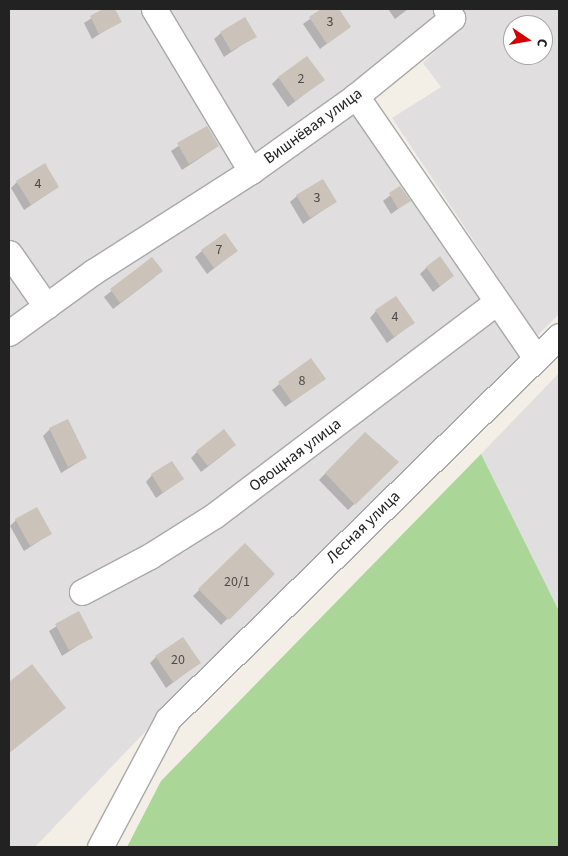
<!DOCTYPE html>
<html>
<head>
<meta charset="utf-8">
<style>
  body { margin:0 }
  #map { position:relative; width:568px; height:856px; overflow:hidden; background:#f3efe7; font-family:"Source Sans 3",sans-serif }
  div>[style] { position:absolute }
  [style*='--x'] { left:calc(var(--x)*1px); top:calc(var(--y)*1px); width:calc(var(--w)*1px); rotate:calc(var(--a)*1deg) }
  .residential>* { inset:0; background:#e0dede }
  .forest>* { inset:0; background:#aad698 }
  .shadow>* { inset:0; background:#0003 }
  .building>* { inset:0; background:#cbc2ba }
  .roads { filter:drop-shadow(1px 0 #a9a9a9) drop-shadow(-1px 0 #a9a9a9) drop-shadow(0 1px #a9a9a9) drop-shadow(0 -1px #a9a9a9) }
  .minor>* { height:25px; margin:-12.5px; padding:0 12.5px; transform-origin:12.5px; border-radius:12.5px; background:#fff }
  span { translate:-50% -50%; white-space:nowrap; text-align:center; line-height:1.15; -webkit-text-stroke:4px #fff; paint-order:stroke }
  .number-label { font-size:14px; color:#4c4a48 }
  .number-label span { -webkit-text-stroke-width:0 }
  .street-label { font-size:16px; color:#222 }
  .frame { position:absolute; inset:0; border:10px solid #222; pointer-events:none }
  .north { position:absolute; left:503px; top:15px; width:50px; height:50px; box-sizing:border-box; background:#fff; border:1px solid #a7a7a7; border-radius:50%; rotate:102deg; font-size:14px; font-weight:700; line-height:20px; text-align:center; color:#222 }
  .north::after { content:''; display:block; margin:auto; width:18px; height:22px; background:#d30200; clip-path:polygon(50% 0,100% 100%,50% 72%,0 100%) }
</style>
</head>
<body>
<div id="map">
  <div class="residential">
    <div style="clip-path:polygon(9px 9px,142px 9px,249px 179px,355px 102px,530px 359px,164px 712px,35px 847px,9px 847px)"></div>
    <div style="clip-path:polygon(165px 9px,438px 9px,442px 14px,259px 165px)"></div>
    <div style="clip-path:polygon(evenodd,459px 9px,559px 9px,559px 314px,537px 336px,392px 118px,441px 87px,423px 63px,466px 21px,459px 9px,513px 25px,543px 25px,543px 55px,513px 55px,513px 25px)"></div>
    <div style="clip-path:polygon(559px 373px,559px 611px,481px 454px)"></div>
  </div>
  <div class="forest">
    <div style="clip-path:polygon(481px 454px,559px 611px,559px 847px,127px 847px,161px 781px)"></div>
  </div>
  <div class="shadow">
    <div style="clip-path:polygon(106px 9px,113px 9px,120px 21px,92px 39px,84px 23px)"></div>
    <div style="clip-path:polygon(324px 9px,337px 9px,349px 27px,320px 49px,303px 24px)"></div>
    <div style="clip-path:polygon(388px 9px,408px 9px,395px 19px)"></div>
    <div style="clip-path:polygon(221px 33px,255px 36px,224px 57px,214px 39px)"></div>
    <div style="clip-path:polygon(278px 78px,323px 80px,288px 107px,272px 84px)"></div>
    <div style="clip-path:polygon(207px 127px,218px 146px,182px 170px,171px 151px)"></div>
    <div style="clip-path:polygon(17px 182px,58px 187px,24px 210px,11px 188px)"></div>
    <div style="clip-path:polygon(400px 188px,409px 201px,391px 214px,383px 201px)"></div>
    <div style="clip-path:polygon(297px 196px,335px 202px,303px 224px,290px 202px)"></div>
    <div style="clip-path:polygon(202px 251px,236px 251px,207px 274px,195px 257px)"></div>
    <div style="clip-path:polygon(152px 258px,155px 277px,113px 309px,104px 297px)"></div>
    <div style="clip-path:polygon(427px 267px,453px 276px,433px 292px,420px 274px)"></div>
    <div style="clip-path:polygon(376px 311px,413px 323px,387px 343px,370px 318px)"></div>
    <div style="clip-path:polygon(310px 360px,324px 379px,285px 407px,272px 390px)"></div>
    <div style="clip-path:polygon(50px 429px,85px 458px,61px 473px,43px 436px)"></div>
    <div style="clip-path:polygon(365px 433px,397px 462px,348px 510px,319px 480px)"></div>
    <div style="clip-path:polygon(228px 451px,201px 472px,191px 458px,197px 452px)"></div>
    <div style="clip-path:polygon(152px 475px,182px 479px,156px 498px,146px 482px)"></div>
    <div style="clip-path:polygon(16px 520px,50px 534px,24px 551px,10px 526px)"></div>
    <div style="clip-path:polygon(245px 545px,273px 574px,221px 625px,193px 596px)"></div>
    <div style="clip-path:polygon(78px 613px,91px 637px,62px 656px,49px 631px)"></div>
    <div style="clip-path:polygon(156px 657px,199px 663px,166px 688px,150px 663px)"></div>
    <div style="clip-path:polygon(31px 666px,64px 708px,9px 753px,9px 684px)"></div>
  </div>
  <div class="building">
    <div style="clip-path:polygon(103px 9px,115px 9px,122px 22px,99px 34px,90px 16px)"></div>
    <div style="clip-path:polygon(321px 9px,339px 9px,351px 27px,327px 44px,309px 17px)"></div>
    <div style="clip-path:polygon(245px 17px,257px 37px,231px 51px,220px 32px)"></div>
    <div style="clip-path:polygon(307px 56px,325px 80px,295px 101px,278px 77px)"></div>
    <div style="clip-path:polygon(207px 126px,219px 146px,189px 164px,177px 143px)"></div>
    <div style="clip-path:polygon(45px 163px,59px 187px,31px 205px,16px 181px)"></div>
    <div style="clip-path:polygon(323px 179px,337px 202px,310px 218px,296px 195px)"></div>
    <div style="clip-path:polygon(400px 186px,411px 201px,398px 209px,389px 193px)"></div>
    <div style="clip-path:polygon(225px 233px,238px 251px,214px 268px,201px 250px)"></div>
    <div style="clip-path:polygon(440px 256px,454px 276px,440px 286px,426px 267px)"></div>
    <div style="clip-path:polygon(152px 257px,163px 271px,120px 303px,110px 289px)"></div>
    <div style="clip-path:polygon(396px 296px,415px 323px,394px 337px,375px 310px)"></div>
    <div style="clip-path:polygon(311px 358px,326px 379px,292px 402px,278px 382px)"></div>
    <div style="clip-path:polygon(68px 419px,87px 458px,68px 467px,49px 428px)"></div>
    <div style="clip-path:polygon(224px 429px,236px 445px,208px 466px,196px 451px)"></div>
    <div style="clip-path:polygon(365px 432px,399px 462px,355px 505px,325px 473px)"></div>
    <div style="clip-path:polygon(172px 461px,184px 479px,163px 493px,151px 474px)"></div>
    <div style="clip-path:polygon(37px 507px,52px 534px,30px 546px,15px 519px)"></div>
    <div style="clip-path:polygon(245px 543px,275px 574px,229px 620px,198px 589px)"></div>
    <div style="clip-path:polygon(79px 611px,93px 638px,69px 650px,55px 624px)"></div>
    <div style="clip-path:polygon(183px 637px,201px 663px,173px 682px,155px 656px)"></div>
    <div style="clip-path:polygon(32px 664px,66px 708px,9px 753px,9px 682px)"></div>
  </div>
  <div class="roads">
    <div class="minor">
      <div style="--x:154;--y:9;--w:189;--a:59.1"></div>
      <div style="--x:251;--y:171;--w:129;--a:-35.5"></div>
      <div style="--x:356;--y:96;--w:124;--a:-39.1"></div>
      <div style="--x:452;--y:18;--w:11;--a:-124"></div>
      <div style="--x:356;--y:96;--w:318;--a:55.5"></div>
      <div style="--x:9;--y:253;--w:65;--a:55.1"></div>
      <div style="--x:9;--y:333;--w:104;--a:-36"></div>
      <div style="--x:93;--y:272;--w:188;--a:-32.6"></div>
      <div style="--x:82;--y:592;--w:77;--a:-27.9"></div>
      <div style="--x:150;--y:556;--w:77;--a:-32.2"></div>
      <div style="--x:215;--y:515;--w:353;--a:-37.1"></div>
      <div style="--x:100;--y:847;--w:145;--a:-62"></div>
      <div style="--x:168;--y:719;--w:547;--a:-44.41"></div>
    </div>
  </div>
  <div class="number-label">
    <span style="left:330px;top:22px">3</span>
    <span style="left:301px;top:79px">2</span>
    <span style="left:38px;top:184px">4</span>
    <span style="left:317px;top:198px">3</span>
    <span style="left:219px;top:250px">7</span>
    <span style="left:395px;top:317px">4</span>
    <span style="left:302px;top:381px">8</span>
    <span style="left:237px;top:582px">20/1</span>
    <span style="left:178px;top:660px">20</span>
  </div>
  <div class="street-label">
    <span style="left:313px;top:126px;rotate:-36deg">Вишнёвая улица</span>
    <span style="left:295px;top:455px;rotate:-37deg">Овощная улица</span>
    <span style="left:363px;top:527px;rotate:-44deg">Лесная улица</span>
  </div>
  <div class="frame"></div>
  <div class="north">С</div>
</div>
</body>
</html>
